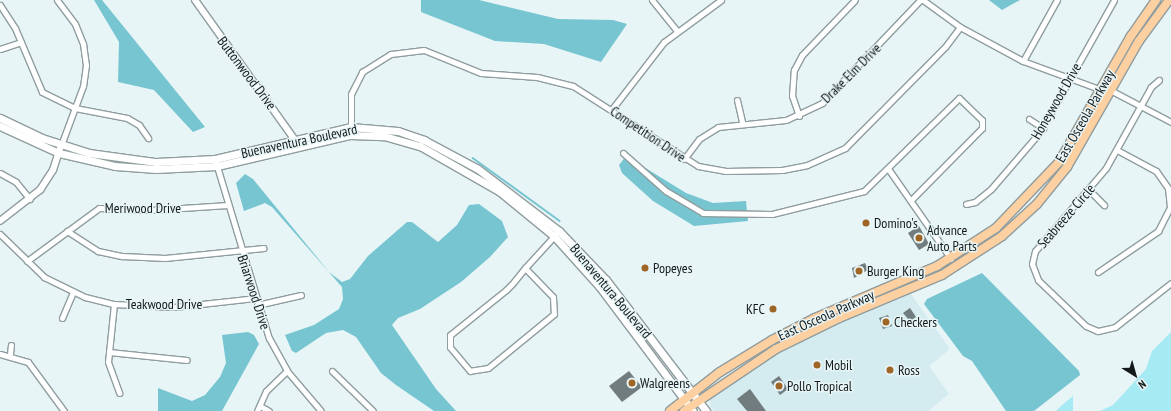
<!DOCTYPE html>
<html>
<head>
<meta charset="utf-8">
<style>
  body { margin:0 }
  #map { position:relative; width:1171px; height:411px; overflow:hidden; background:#e7f5f7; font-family:"PT Sans Narrow",sans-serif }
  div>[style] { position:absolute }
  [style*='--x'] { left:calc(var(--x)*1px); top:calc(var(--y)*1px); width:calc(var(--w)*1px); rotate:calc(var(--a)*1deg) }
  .built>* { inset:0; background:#d4ebef }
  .green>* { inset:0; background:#a6eaf4 }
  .water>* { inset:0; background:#76c5d1 }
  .stream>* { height:1.5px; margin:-0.75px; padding:0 0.75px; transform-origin:0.75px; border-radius:0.75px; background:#76c5d1 }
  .building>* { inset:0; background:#707c7e }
  .roads { filter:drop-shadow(1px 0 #909d9f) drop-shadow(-1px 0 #909d9f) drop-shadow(0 1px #909d9f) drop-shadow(0 -1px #909d9f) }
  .minor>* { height:5px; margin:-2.5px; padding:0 2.5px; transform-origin:2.5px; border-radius:2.5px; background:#fff }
  .tertiary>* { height:6px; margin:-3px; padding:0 3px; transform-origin:3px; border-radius:3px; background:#fff }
  .secondary>* { height:7px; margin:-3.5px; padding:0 3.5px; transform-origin:3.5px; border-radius:3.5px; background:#fff }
  .primary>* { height:8px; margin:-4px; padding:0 4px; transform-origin:4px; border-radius:4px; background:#fdd0a1 }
  .dots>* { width:11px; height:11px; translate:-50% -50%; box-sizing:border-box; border:2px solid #e7f5f7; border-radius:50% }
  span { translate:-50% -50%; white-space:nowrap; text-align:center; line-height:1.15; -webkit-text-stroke:3px #e7f5f7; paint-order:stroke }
  .street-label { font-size:14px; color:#14191a }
  .poi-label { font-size:14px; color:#14191a }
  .left { translate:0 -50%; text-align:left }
  .right { translate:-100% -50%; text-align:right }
  .north { position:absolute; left:1115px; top:355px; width:40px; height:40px; -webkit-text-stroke:3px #e7f5f7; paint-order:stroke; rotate:143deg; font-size:11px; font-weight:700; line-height:16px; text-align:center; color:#14191a }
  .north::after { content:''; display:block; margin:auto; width:14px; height:18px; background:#14191a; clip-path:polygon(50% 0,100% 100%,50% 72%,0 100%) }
</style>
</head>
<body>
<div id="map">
  <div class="built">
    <div style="clip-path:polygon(911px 294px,950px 349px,929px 366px,949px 394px,928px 411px,714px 411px,710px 406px,710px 395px,761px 359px,830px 326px)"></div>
  </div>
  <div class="green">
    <div style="clip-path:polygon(1171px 332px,1171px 411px,1100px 411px,1113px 405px,1146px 369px,1152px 351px)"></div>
    <div style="clip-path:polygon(1073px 396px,1073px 411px,1056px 411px,1061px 406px)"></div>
  </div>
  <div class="water">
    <div style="clip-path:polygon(94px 0,102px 0,205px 127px,193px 132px,154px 90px,118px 82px,119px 42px)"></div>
    <div style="clip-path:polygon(421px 0,479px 0,558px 19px,613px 20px,627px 24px,601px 62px,544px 44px,495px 41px,421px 12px)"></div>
    <div style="clip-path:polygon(989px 0,1020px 0,1002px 10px)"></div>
    <div style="clip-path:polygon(626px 156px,686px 193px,713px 203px,746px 201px,748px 221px,694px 226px,653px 201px,622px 173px,619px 165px)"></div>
    <div style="clip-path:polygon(245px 174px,253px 179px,329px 272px,342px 282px,350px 279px,368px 256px,407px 222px,412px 222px,438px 242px,457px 225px,469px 205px,479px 204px,502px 221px,508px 237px,490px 257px,461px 282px,420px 309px,398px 318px,392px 325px,436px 389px,456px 411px,434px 411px,396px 385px,381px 373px,356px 337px,343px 330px,326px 333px,296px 353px,292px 351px,285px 335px,314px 325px,339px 309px,343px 299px,342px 287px,272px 207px,265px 203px,244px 211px,236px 183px)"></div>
    <div style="clip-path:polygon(982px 273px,1079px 371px,1080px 375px,1034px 411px,1006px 411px,972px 361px,963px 356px,924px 304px,927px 299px)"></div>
    <div style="clip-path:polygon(248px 332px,254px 335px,259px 344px,222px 411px,158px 411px,158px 388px,192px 401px,205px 395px,220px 377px,226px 363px,222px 335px)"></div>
  </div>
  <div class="stream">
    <div style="--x:473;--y:158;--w:107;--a:35.9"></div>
  </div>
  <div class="building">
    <div style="clip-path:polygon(919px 226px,929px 244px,919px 250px,908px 233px)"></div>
    <div style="clip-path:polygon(865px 263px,868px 270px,854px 278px,852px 268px)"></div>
    <div style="clip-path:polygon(910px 308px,916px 317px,910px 321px,903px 313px)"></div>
    <div style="clip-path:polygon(888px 315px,892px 326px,883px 329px,879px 318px)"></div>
    <div style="clip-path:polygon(629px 371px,642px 387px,622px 402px,609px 386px)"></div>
    <div style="clip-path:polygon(779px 376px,788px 389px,780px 395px,771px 382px)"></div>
    <div style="clip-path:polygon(750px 389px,766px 411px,747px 411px,737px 399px)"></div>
  </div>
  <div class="roads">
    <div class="minor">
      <div style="--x:57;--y:0;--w:30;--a:53"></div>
      <div style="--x:75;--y:24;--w:22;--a:68"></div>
      <div style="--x:83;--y:44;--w:21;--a:82"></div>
      <div style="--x:86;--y:65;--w:21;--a:98"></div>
      <div style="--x:83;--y:86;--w:63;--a:110.4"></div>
      <div style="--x:652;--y:0;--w:40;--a:51"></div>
      <div style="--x:923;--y:0;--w:46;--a:36.1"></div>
      <div style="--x:960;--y:27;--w:72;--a:28.4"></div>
      <div style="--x:1023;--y:61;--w:84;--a:20.2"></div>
      <div style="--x:0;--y:5;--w:27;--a:57"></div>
      <div style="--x:15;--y:28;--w:69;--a:67.1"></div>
      <div style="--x:42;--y:92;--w:37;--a:26"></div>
      <div style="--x:75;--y:108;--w:53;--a:10.9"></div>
      <div style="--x:127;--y:118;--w:14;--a:30"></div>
      <div style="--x:139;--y:125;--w:16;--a:55"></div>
      <div style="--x:0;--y:49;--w:22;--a:-18"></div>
      <div style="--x:1023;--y:61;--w:70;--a:-60.9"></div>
      <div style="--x:1159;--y:80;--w:11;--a:139"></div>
      <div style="--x:1151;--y:87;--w:93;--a:119.1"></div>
      <div style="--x:1106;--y:168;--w:109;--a:130.5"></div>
      <div style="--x:1035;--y:251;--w:13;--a:103"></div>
      <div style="--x:1032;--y:264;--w:17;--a:69"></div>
      <div style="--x:1038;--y:280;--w:66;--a:43.8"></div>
      <div style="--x:1086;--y:326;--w:13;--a:23"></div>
      <div style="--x:1098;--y:331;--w:17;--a:-13"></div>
      <div style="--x:1115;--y:327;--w:71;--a:-38.2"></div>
      <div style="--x:1112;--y:91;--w:67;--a:27.7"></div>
      <div style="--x:737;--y:100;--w:23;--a:77"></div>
      <div style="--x:612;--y:109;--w:85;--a:-52.2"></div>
      <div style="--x:664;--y:42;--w:71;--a:-36.4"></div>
      <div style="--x:799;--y:116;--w:21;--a:-109"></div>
      <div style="--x:792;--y:96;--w:26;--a:-86"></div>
      <div style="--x:794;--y:70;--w:17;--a:-62"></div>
      <div style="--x:802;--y:55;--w:76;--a:-46.1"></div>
      <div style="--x:1029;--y:119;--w:17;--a:33"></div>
      <div style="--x:351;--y:129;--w:35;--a:-90"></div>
      <div style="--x:351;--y:94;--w:25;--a:-63"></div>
      <div style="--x:362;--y:72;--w:34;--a:-32"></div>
      <div style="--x:391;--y:54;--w:33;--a:-7"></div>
      <div style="--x:424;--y:50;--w:61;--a:22"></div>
      <div style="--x:481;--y:73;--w:56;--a:4.1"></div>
      <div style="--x:537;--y:77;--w:37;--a:14"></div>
      <div style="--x:573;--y:86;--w:148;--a:32.6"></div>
      <div style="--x:698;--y:166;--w:27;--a:10"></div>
      <div style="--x:725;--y:171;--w:57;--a:-1"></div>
      <div style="--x:782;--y:170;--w:25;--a:-11"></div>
      <div style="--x:807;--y:165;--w:42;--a:-24.1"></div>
      <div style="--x:845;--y:148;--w:142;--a:-45.3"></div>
      <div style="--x:945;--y:47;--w:25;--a:-53"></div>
      <div style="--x:623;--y:153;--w:57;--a:41.5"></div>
      <div style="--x:666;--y:191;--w:43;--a:30.7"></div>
      <div style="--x:703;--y:213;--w:69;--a:0.8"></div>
      <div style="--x:772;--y:214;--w:95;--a:-14"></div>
      <div style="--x:864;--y:191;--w:133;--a:-44.4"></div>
      <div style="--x:959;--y:98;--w:32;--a:44"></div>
      <div style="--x:982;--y:120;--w:8;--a:90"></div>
      <div style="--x:982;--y:128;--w:100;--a:134.6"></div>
      <div style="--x:684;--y:159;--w:25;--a:-53"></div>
      <div style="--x:699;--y:139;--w:22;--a:-32"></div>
      <div style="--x:718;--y:127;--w:68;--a:-5.9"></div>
      <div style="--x:786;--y:120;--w:40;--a:-25"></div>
      <div style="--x:822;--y:103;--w:142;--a:-46.4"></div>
      <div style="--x:216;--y:163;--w:183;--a:73.2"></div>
      <div style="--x:269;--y:338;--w:38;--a:61"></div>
      <div style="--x:287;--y:371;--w:52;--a:49.6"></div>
      <div style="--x:889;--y:170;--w:108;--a:55.1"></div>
      <div style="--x:0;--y:173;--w:18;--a:29"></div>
      <div style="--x:16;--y:182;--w:22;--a:51"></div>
      <div style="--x:1090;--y:191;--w:20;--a:45"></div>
      <div style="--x:966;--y:204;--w:9;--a:-13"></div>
      <div style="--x:975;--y:202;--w:21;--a:-39"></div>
      <div style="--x:991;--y:189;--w:75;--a:-49.3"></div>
      <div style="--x:1040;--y:132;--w:151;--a:-60.7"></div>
      <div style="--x:67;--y:231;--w:37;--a:33"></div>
      <div style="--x:98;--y:251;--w:25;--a:12"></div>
      <div style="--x:122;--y:256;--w:43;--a:2.7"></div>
      <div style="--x:165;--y:258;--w:99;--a:-5.8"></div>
      <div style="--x:0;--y:234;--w:62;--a:44.3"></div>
      <div style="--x:44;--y:277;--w:46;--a:26"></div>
      <div style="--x:85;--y:297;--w:30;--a:14"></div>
      <div style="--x:114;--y:304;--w:60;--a:2.9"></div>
      <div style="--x:174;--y:307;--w:81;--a:-6.3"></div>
      <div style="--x:27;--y:261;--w:89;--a:-36.4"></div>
      <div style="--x:99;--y:208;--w:52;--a:2.2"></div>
      <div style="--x:151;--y:210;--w:77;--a:-3.7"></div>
      <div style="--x:525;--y:268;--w:40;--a:46"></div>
      <div style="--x:553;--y:297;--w:17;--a:87"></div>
      <div style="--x:554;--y:314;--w:85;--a:140.7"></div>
      <div style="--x:488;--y:368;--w:18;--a:171"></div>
      <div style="--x:470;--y:371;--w:31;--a:-130"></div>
      <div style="--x:450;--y:347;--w:12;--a:-90"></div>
      <div style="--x:450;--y:335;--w:72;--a:-38.8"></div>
      <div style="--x:506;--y:290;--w:8;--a:-45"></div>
      <div style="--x:512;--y:284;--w:21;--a:-51"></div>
      <div style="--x:525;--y:268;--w:46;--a:-47.6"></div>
      <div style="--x:1098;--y:272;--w:73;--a:-34.3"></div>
      <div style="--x:1158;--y:231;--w:27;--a:-63"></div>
      <div style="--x:1170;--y:207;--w:19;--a:-96"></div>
      <div style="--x:1168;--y:188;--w:21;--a:-125"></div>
      <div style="--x:1156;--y:171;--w:44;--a:-151.7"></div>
      <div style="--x:114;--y:304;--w:58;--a:95.9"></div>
      <div style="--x:108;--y:362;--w:33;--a:70"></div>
      <div style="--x:257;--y:305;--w:45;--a:-12.8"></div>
      <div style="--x:62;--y:318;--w:26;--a:-67"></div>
      <div style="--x:109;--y:352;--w:78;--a:5.9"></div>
      <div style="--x:0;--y:354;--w:29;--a:16"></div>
      <div style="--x:28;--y:362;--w:61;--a:53.7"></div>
      <div style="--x:10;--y:354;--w:9;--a:-84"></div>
      <div style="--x:332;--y:371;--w:57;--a:44.3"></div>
      <div style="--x:260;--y:406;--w:10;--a:29"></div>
      <div style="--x:257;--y:411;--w:22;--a:-66"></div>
      <div style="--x:266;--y:391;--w:29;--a:-44"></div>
    </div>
    <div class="tertiary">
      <div style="--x:195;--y:0;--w:176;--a:54.5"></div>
      <div style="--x:0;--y:221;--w:51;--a:-37.8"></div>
      <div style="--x:40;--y:190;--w:24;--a:-57"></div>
      <div style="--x:53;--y:170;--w:26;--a:-72"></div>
    </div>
    <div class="secondary">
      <div style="--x:0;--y:118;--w:47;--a:25.5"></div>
      <div style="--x:42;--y:138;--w:49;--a:17.7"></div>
      <div style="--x:89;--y:153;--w:68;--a:7.7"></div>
      <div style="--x:156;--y:162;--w:59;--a:-2.9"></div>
      <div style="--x:215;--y:159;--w:140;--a:-13.2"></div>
      <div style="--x:351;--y:127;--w:47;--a:4.9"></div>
      <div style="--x:398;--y:131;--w:28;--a:19"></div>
      <div style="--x:424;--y:140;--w:61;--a:28.2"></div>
      <div style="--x:478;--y:169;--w:102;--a:37.4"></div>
      <div style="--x:559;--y:231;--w:68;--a:46.2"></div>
      <div style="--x:606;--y:280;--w:165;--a:52.6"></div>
      <div style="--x:0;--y:126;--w:65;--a:24.6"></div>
      <div style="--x:59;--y:153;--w:57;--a:13.1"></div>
      <div style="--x:115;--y:166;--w:41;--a:4.2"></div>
      <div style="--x:156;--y:169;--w:61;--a:-2.8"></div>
      <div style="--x:217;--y:166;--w:137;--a:-13.1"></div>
      <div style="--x:350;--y:135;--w:34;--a:2"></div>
      <div style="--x:384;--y:136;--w:37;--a:16"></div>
      <div style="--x:420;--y:146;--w:91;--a:29.7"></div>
      <div style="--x:499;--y:191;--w:71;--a:39.3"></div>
      <div style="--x:554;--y:236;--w:67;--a:48"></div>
      <div style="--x:599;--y:286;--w:156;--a:53.1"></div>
    </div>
    <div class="primary">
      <div style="--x:670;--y:411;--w:63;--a:-38"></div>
      <div style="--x:720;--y:372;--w:61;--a:-31.6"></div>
      <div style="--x:772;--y:340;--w:48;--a:-27.1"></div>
      <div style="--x:815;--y:318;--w:133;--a:-23.1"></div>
      <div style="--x:937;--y:266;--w:70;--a:-32.8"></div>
      <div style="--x:996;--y:228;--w:91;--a:-46.3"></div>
      <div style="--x:1059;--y:162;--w:145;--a:-60.3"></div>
      <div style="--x:1131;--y:36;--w:44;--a:-55.2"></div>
      <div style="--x:684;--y:411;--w:111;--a:-34"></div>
      <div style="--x:776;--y:349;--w:70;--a:-26.2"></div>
      <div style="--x:839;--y:318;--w:112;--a:-22.7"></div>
      <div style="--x:942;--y:275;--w:72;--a:-33"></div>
      <div style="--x:1002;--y:236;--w:47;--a:-42.4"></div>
      <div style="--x:1037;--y:204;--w:48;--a:-51"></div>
      <div style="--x:1067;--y:167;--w:145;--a:-60.3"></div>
      <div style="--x:1139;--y:41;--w:51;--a:-53.8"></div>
    </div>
  </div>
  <div class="dots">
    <div style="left:866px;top:223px;background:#9f6525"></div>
    <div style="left:919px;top:238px;background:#9f6525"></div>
    <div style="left:645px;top:268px;background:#9f6525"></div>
    <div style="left:859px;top:271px;background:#9f6525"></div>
    <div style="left:773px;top:309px;background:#9f6525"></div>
    <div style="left:886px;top:322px;background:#9f6525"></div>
    <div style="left:817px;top:365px;background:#9f6525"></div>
    <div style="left:890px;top:370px;background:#9f6525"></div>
    <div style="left:632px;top:383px;background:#9f6525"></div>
    <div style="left:779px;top:386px;background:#9f6525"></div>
  </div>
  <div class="street-label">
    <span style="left:247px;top:73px;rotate:53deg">Buttonwood Drive</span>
    <span style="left:851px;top:73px;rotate:-45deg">Drake Elm Drive</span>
    <span style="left:1056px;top:101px;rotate:-60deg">Honeywood Drive</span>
    <span style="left:1085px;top:116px;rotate:-60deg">East Osceola Parkway</span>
    <span style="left:648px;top:134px;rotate:34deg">Competition Drive</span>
    <span style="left:299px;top:141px;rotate:-12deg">Buenaventura Boulevard</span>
    <span style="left:143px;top:208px">Meriwood Drive</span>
    <span style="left:1066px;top:216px;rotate:-49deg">Seabreeze Circle</span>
    <span style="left:611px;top:291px;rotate:50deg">Buenaventura Boulevard</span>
    <span style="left:254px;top:292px;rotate:72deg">Briarwood Drive</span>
    <span style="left:164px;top:304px">Teakwood Drive</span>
    <span style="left:826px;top:315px;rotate:-24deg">East Osceola Parkway</span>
  </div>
  <div class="poi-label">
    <span class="left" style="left:874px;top:223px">Domino's</span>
    <span class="left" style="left:927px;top:238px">Advance<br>Auto Parts</span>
    <span class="left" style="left:653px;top:268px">Popeyes</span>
    <span class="left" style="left:867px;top:271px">Burger King</span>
    <span class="right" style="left:765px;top:309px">KFC</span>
    <span class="left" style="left:894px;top:322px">Checkers</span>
    <span class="left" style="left:825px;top:365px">Mobil</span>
    <span class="left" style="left:898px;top:370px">Ross</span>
    <span class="left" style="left:640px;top:383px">Walgreens</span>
    <span class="left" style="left:787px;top:386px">Pollo Tropical</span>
  </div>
  <div class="north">N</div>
</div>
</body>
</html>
